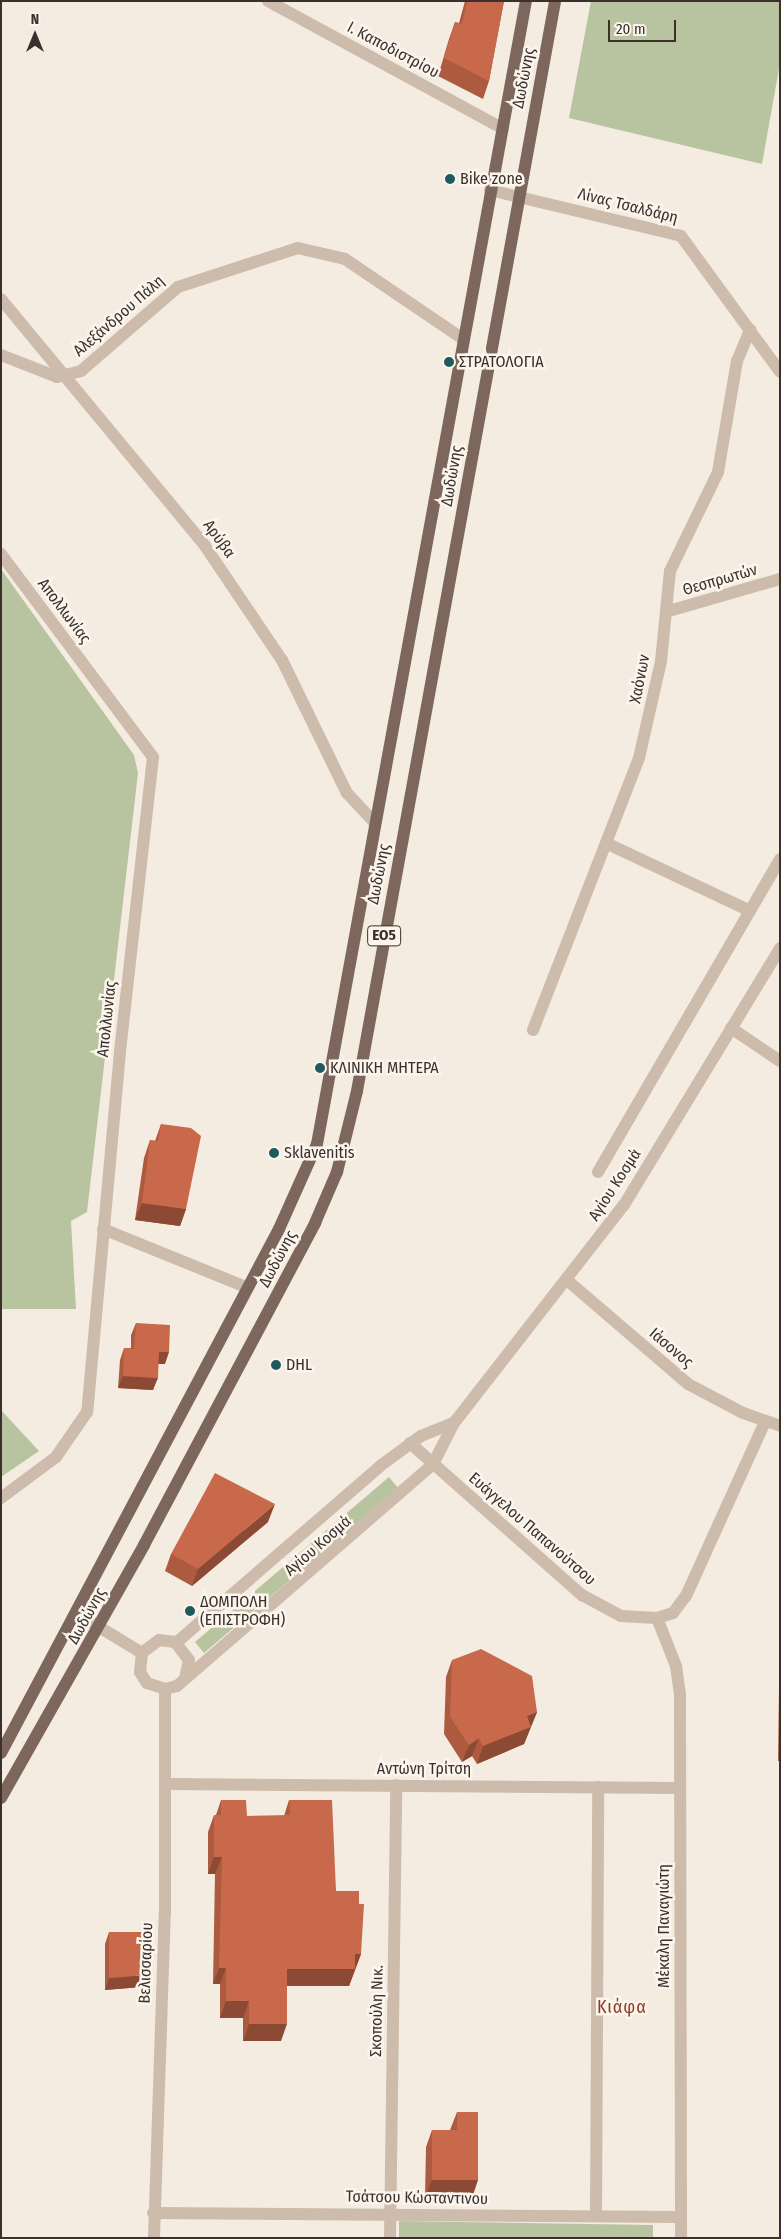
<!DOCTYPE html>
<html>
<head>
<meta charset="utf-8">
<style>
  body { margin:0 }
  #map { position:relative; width:781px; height:2239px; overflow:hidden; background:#f4ebe1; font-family:"Fira Sans Condensed",sans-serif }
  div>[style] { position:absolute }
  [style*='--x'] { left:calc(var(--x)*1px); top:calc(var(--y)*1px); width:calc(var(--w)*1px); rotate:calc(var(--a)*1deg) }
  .green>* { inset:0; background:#b8c4a0 }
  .minor>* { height:12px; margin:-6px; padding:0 6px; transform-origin:6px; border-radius:6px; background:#cdbbac }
  .major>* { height:12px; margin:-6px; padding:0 6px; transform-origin:6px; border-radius:6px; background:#7d675c }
  .wall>* { inset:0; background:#ac5a40 }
  .shaded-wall>* { inset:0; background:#8c4a34 }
  .building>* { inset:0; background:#c8694b }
  .dots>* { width:14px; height:14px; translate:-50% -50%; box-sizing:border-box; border:2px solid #fbf5ee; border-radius:50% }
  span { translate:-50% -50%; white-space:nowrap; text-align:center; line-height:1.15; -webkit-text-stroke:5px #fbf5ee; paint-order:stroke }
  .shield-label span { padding:1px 4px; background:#fbf5ee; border:1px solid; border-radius:4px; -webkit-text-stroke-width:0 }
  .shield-label { font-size:15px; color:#3b302b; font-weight:700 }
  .street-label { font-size:16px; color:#3b302b }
  .poi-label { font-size:16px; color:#3b302b }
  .left { translate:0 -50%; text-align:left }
  .neighbourhood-label { font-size:18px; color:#8c3b22; letter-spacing:1px }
  .frame { position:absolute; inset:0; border:2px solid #3b302b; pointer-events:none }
  .north { position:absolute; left:10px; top:10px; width:50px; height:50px; -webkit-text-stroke:4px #fbf5ee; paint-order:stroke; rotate:0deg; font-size:14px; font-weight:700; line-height:20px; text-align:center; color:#3b302b }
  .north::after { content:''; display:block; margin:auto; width:18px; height:22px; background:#3b302b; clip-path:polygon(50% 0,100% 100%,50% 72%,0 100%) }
  .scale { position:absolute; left:608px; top:20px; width:68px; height:22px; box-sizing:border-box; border:2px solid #3b302b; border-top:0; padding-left:6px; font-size:15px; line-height:18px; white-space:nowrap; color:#3b302b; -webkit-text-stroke:4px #fbf5ee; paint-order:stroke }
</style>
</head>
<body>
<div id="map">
  <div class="green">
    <div style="clip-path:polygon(591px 1px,780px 1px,780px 63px,762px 164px,569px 118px)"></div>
    <div style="clip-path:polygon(1px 569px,134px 755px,138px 773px,87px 1212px,71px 1221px,76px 1309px,1px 1309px)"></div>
    <div style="clip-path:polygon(1px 1410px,39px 1451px,1px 1477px)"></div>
    <div style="clip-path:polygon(389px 1477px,398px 1488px,204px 1653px,195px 1642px)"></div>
    <div style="clip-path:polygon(399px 2221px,653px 2225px,653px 2238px,399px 2238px)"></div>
  </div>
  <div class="minor">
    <div style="--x:268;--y:1;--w:266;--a:28.5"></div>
    <div style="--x:490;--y:190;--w:196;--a:13.5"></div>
    <div style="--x:681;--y:236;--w:168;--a:53.9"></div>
    <div style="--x:1;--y:299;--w:320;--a:50.4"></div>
    <div style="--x:205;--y:546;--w:138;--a:56"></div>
    <div style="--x:282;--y:660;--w:148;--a:64"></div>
    <div style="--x:347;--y:793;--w:40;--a:47"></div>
    <div style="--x:1;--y:355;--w:60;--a:21.4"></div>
    <div style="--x:57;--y:377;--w:25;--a:-14"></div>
    <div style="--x:81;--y:371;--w:128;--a:-40.9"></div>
    <div style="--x:178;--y:287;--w:126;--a:-18"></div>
    <div style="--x:298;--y:248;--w:48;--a:13.2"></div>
    <div style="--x:345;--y:259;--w:143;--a:34.1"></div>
    <div style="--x:1;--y:554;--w:254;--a:53.2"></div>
    <div style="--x:153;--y:757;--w:297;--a:96.4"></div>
    <div style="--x:120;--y:1052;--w:362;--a:95.2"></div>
    <div style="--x:87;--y:1412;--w:55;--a:124.6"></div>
    <div style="--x:56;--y:1457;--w:69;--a:143.3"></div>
    <div style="--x:669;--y:611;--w:116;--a:-16.1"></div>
    <div style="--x:608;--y:844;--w:155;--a:25.2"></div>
    <div style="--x:731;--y:1028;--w:59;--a:34"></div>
    <div style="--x:533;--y:1030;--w:292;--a:-68.7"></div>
    <div style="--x:639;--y:758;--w:99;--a:-77.2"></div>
    <div style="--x:661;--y:661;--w:90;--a:-84.3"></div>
    <div style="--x:670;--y:571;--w:110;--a:-64.1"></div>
    <div style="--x:718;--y:472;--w:113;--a:-80.3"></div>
    <div style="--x:737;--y:361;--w:34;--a:-67"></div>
    <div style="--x:598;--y:1172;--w:362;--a:-59.8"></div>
    <div style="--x:103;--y:1229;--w:154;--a:22.1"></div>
    <div style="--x:568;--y:1281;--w:158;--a:40.6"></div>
    <div style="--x:688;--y:1384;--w:62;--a:27.8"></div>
    <div style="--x:743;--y:1413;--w:39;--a:19"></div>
    <div style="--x:410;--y:1443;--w:230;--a:41.5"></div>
    <div style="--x:582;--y:1595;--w:44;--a:28.3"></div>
    <div style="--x:621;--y:1616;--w:36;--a:3"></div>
    <div style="--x:657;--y:1618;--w:17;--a:-17"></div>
    <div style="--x:673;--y:1613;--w:21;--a:-53"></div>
    <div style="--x:686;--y:1596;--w:191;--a:-65.6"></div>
    <div style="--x:76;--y:1613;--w:77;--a:31.2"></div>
    <div style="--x:657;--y:1618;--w:52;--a:68.4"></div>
    <div style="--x:676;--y:1666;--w:28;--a:82"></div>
    <div style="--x:680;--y:1694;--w:544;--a:89.89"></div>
    <div style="--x:176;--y:1643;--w:270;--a:-40.9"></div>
    <div style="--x:380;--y:1466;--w:51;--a:-36.2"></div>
    <div style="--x:421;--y:1436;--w:35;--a:-22"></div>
    <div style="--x:185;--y:1678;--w:18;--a:-77"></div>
    <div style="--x:189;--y:1660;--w:23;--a:-128"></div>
    <div style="--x:175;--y:1642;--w:16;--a:-173"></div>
    <div style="--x:159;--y:1640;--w:21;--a:143"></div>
    <div style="--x:142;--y:1653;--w:19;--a:96"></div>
    <div style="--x:140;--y:1672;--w:13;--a:58"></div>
    <div style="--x:147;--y:1683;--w:19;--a:18"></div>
    <div style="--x:165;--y:1689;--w:12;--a:-14"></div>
    <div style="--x:177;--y:1686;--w:339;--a:-40.9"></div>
    <div style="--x:433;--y:1464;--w:46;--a:-62.9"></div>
    <div style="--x:454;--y:1423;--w:276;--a:-52.1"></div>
    <div style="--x:624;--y:1205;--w:301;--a:-58.7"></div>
    <div style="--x:167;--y:1784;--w:513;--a:0.45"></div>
    <div style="--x:153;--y:2213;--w:528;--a:0.43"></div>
    <div style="--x:596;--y:2216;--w:429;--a:-89.7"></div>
    <div style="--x:154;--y:2238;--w:325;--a:-88.1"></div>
    <div style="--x:165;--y:1913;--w:224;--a:-90"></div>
    <div style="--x:390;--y:2238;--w:453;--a:-89.2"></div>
  </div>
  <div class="major">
    <div style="--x:1;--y:1753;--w:593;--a:-62.05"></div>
    <div style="--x:279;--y:1229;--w:93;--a:-65.9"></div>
    <div style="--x:317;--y:1144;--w:1162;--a:-79.64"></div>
    <div style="--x:1;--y:1798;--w:291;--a:-60.5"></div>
    <div style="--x:144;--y:1545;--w:365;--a:-62"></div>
    <div style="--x:315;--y:1223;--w:56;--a:-66.7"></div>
    <div style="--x:337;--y:1172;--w:83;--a:-76.1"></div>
    <div style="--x:357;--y:1091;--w:1108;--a:-79.7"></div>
  </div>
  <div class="wall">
    <div style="clip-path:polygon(465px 1px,504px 1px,489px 81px,483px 99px,438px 76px,449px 39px,455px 22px,459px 23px)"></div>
    <div style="clip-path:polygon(161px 1124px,186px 1209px,180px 1226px,135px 1220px,144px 1158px,150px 1140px,155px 1141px)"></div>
    <div style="clip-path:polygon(136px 1323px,165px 1364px,158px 1364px,153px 1390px,118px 1388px,120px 1360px,124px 1348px,131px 1348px,131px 1335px)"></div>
    <div style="clip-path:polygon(268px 1522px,192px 1586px,165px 1571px,171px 1554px)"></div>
    <div style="clip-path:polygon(452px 1660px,537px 1712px,524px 1744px,477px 1764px,472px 1756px,462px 1762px,444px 1734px,446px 1677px)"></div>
    <div style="clip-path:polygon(780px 1687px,780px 1761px,778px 1761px,779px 1690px)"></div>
    <div style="clip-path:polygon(221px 1800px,247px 1816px,284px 1816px,289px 1800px,336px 1891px,359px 1904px,361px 1954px,349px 1986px,287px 1986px,281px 2041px,243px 2041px,243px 2018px,220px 2018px,220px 1984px,213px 1984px,215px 1874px,208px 1874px,208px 1832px,214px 1815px,216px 1815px)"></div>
    <div style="clip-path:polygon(109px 1932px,141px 1987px,105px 1990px,105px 1944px)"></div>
    <div style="clip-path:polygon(457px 2112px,472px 2198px,425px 2197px,426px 2147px,432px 2130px,450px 2130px)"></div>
  </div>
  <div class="shaded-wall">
    <div style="clip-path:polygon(142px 1203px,186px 1209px,180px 1226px,135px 1220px)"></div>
    <div style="clip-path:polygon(159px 1352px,169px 1352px,165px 1364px,155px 1364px)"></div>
    <div style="clip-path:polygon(123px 1376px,158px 1378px,153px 1390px,118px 1388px)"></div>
    <div style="clip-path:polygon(275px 1504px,268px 1522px,192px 1586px,198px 1569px)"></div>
    <div style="clip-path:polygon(537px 1712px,524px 1744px,477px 1764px,483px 1746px,527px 1716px)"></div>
    <div style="clip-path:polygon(479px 1738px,472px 1756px,462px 1762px,469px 1745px)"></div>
    <div style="clip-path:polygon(214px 1857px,222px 1857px,215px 1874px,208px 1874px)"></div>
    <div style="clip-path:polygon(355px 1954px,361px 1954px,349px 1986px,281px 1986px,287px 1969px)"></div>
    <div style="clip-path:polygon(219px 1968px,226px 1968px,220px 1984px,213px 1984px)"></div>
    <div style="clip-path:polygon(146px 1975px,141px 1987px,105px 1990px,109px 1978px)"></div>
    <div style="clip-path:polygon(226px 2001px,249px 2001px,243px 2018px,220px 2018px)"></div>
    <div style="clip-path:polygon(249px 2024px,287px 2024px,281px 2041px,243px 2041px)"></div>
    <div style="clip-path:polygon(432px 2180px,478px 2180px,472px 2198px,425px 2197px)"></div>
  </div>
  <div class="building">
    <div style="clip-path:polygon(467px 1px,504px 1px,489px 81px,444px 58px,455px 22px,462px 24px)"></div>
    <div style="clip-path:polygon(161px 1124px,191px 1128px,201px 1136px,186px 1209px,142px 1203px,150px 1140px,158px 1141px)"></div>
    <div style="clip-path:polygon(136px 1323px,170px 1325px,169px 1352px,159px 1352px,158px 1378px,123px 1376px,124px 1348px,134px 1349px)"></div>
    <div style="clip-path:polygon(215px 1473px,275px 1504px,198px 1569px,171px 1554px)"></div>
    <div style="clip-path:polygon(481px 1649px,532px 1676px,537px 1712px,527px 1716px,531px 1727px,483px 1746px,479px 1738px,469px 1745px,450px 1717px,452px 1660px)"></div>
    <div style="clip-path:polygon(221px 1800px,246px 1800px,247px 1816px,290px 1815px,289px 1800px,332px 1800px,336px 1891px,359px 1891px,359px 1904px,364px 1904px,361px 1954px,355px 1954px,355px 1969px,287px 1969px,287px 2024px,249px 2024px,249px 2001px,226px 2001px,226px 1968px,219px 1968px,222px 1857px,214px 1857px,214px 1815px,221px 1815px)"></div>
    <div style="clip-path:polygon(109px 1932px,146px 1932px,146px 1975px,109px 1978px)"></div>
    <div style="clip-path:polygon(457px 2112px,478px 2112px,478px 2180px,432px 2180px,432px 2130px,457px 2130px)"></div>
  </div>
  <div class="dots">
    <div style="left:450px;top:179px;background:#1f5a5e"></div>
    <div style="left:449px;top:362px;background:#1f5a5e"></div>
    <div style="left:320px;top:1068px;background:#1f5a5e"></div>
    <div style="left:274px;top:1153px;background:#1f5a5e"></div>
    <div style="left:276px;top:1365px;background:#1f5a5e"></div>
    <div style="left:190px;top:1611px;background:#1f5a5e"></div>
  </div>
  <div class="shield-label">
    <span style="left:384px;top:936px">ΕΟ5</span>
  </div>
  <div class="street-label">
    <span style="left:393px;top:50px;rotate:28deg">Ι. Καποδιστρίου</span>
    <span style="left:524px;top:78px;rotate:-79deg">Δωδώνης</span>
    <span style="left:628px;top:206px;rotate:14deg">Λίνας Τσαλδάρη</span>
    <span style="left:119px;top:316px;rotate:-41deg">Αλεξάνδρου Πάλη</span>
    <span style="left:452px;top:476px;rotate:-80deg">Δωδώνης</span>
    <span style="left:219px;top:539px;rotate:54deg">Αρύβα</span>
    <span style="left:720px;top:580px;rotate:-16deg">Θεσπρωτών</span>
    <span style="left:64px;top:611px;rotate:53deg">Απολλωνίας</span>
    <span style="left:640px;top:679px;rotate:-79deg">Χαόνων</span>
    <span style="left:379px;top:874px;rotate:-79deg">Δωδώνης</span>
    <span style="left:107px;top:1019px;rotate:-84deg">Απολλωνίας</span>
    <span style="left:615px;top:1185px;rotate:-57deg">Αγίου Κοσμά</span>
    <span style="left:278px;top:1259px;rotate:-62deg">Δωδώνης</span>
    <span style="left:671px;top:1348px;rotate:40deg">Ιάσονος</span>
    <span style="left:532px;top:1529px;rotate:41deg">Ευάγγελου Παπανούτσου</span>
    <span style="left:318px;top:1546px;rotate:-41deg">Αγίου Κοσμά</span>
    <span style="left:87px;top:1616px;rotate:-61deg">Δωδώνης</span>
    <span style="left:424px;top:1769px">Αντώνη Τρίτση</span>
    <span style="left:664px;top:1926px;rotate:-90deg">Μέκαλη Παναγιώτη</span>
    <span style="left:146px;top:1963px;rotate:-88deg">Βελισσαρίου</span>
    <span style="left:377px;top:2011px;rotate:-89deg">Σκοπούλη Νικ.</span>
    <span style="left:417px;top:2198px;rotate:1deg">Τσάτσου Κώσταντινου</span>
  </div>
  <div class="poi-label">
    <span class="left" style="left:460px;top:179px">Bike zone</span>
    <span class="left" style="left:459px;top:362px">ΣΤΡΑΤΟΛΟΓΙΑ</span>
    <span class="left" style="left:330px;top:1068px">ΚΛΙΝΙΚΗ ΜΗΤΕΡΑ</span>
    <span class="left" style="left:284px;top:1153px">Sklavenitis</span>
    <span class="left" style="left:286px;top:1365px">DHL</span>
    <span class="left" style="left:200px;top:1611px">ΔΟΜΠΟΛΗ<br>(ΕΠΙΣΤΡΟΦΗ)</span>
  </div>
  <div class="neighbourhood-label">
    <span style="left:622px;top:2007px">Κιάφα</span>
  </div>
  <div class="frame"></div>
  <div class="north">N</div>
  <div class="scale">20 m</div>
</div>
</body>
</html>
